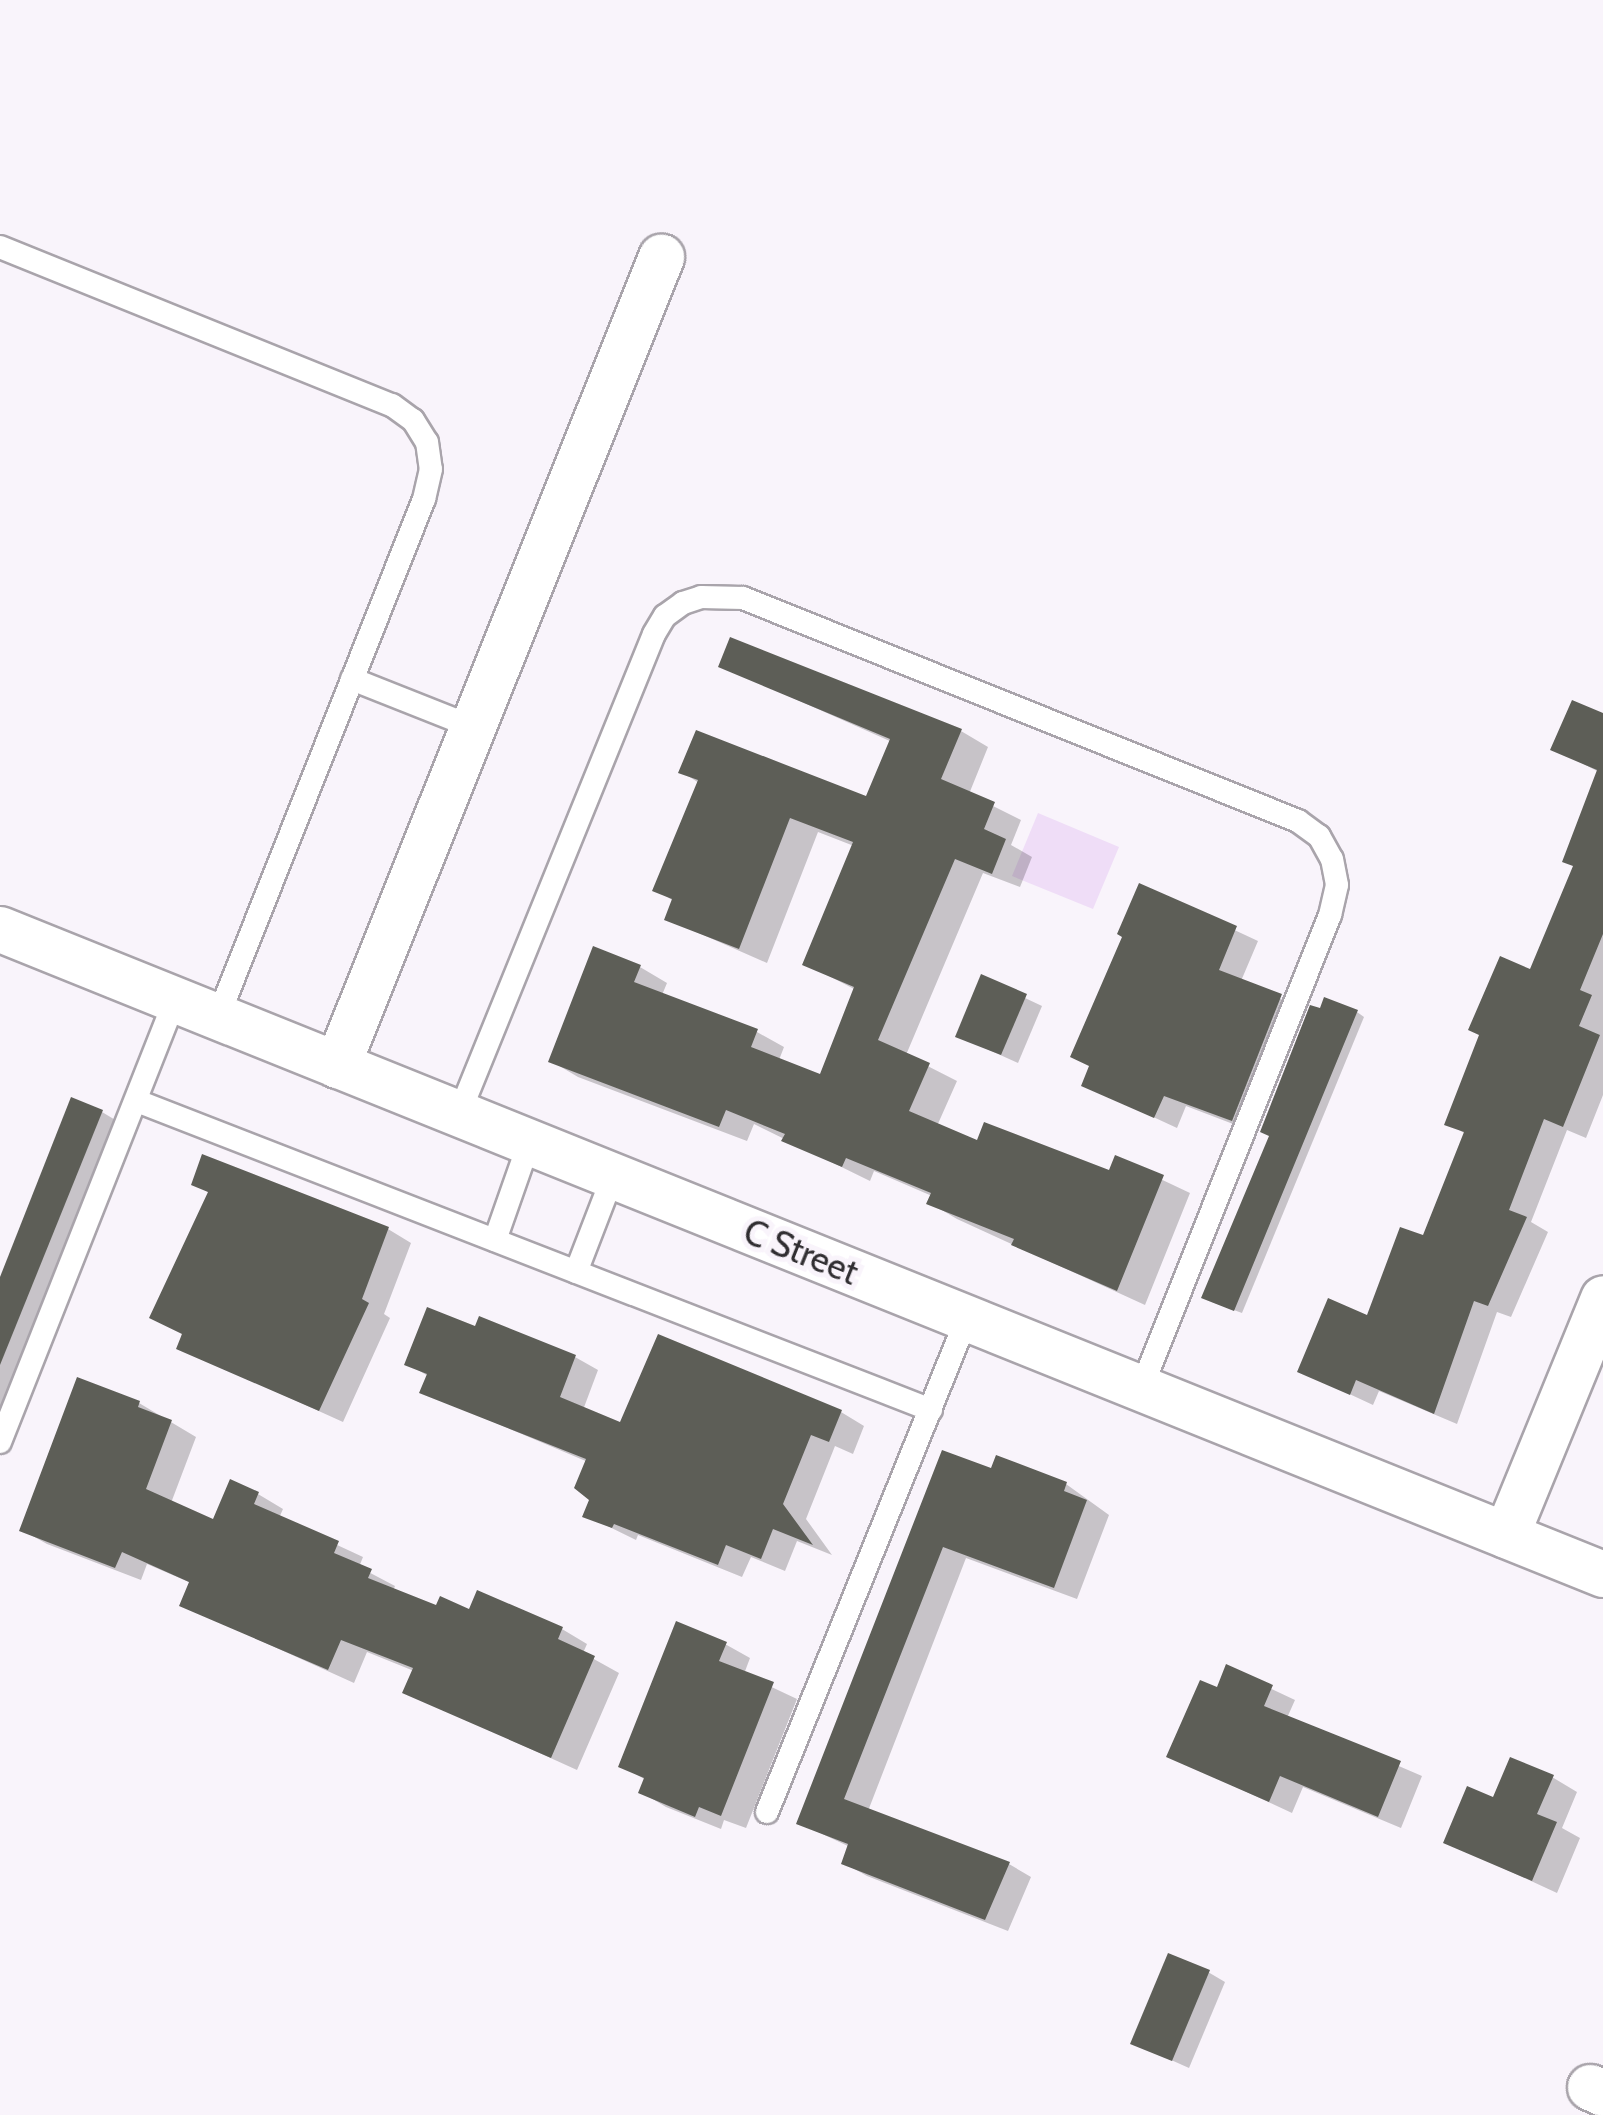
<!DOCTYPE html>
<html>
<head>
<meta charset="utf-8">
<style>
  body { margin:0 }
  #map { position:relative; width:1603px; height:2115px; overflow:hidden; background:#f9f4fb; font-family:Cabin,sans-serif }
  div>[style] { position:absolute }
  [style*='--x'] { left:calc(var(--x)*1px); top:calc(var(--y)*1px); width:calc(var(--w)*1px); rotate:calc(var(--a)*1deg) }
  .green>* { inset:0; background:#efddf7 }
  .shadow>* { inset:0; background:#0003 }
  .building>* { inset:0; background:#5d5e57 }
  .roads { filter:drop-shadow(2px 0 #a9a4ab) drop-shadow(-2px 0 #a9a4ab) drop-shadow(0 2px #a9a4ab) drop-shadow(0 -2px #a9a4ab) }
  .lane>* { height:22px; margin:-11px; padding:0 11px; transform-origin:11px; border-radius:11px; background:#fff }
  .street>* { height:45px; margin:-22.5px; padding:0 22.5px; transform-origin:22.5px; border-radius:22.5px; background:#fff }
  span { translate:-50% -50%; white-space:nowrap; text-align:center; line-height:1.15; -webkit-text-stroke:10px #f9f4fb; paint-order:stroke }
  .street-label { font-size:35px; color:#302e31 }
</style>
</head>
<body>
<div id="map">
  <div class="green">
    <div style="clip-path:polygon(1038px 813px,1119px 847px,1093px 909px,1012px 876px)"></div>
  </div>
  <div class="shadow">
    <div style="clip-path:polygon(721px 666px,961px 731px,988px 747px,969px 794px,1021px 820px,1011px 845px,1032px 857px,1020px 887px,983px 873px,906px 1055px,957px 1081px,937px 1126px,978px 1143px,1110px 1174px,1116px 1158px,1190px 1193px,1145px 1305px,957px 1219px,930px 1203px,932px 1196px,874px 1171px,870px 1181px,754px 1124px,747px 1141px,578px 1077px,551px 1061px,640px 967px,667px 983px,662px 995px,757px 1032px,784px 1047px,779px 1060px,822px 1077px,856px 990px,806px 964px,854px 846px,818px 832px,767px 963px,667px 919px,674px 901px,655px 890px,699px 783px,682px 772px,867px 799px,892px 742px)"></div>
    <div style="clip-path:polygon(1603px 716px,1603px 1095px,1586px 1138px,1567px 1130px,1531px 1222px,1548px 1232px,1511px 1317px,1497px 1312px,1457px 1424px,1379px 1391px,1373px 1405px,1300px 1371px,1368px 1318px,1424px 1238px,1466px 1134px,1447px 1123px,1531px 972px,1575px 866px,1599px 772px,1554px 749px)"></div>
    <div style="clip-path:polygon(1140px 886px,1258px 941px,1241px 981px,1303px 1009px,1254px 1132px,1186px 1106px,1177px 1128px,1084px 1085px)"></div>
    <div style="clip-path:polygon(982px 978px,1042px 1006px,1018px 1063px,958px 1036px)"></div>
    <div style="clip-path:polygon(1357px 1012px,1364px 1017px,1242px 1313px,1212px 1302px,1271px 1136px)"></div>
    <div style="clip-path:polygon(102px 1112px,127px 1127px,0 1448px,0 1283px)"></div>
    <div style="clip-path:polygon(204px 1158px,388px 1229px,411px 1243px,384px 1314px,390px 1318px,343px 1422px,179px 1348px,210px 1193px,194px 1184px)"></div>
    <div style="clip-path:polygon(477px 1329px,575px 1357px,598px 1370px,583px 1410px,622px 1425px,841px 1412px,864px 1426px,853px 1454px,835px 1446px,806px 1519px,832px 1555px,797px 1541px,785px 1571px,751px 1557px,742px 1577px,638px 1535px,636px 1540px,585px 1515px,592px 1499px,588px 1462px,422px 1392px,428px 1376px,408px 1364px)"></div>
    <div style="clip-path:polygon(139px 1403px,196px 1437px,171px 1503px,214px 1523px,258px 1494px,283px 1509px,279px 1518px,363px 1557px,359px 1567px,395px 1586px,393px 1591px,438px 1609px,562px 1629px,587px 1644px,583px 1653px,619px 1673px,577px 1770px,405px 1692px,414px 1671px,367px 1652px,354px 1683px,182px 1605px,191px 1583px,147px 1564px,141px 1580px,47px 1544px,22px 1530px)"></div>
    <div style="clip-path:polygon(944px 1453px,993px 1472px,1066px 1484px,1109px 1515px,1077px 1599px,966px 1558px,868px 1811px,1009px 1864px,1031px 1877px,1008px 1931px,867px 1876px,844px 1863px,850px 1847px,799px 1823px)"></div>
    <div style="clip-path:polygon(725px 1644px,750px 1658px,744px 1674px,797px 1699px,746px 1828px,724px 1820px,721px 1829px,666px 1807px,641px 1792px,646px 1780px,621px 1766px)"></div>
    <div style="clip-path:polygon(1227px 1668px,1295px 1700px,1287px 1718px,1422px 1776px,1401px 1828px,1303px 1787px,1292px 1813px,1169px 1756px,1218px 1690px)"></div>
    <div style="clip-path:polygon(1552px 1777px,1577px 1792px,1562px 1828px,1580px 1838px,1557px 1893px,1446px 1842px,1494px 1800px)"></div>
    <div style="clip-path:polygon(1208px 1972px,1225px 1982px,1189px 2068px,1133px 2043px)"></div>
  </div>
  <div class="building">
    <div style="clip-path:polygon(730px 637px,962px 729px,941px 779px,995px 802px,984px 829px,1006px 839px,992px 874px,955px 859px,878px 1040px,930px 1063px,909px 1111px,977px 1140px,984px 1122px,1109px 1170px,1115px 1155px,1164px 1175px,1117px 1291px,1011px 1245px,1014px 1239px,926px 1204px,931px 1193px,846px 1158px,842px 1167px,781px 1141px,785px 1134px,726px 1110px,719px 1127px,548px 1062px,593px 946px,641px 965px,634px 982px,758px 1029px,751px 1047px,820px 1074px,854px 987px,802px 965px,853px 842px,790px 818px,739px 949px,664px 920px,672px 899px,652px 891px,698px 780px,678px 773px,696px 730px,866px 796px,890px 739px,718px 667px)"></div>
    <div style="clip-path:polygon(1572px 700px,1603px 713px,1603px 934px,1580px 990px,1592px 995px,1579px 1026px,1600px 1035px,1563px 1127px,1544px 1119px,1509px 1210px,1527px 1217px,1488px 1306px,1474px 1301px,1434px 1414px,1356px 1380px,1350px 1395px,1297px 1372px,1328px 1298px,1367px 1315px,1400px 1227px,1423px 1235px,1464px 1132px,1444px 1125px,1479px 1035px,1468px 1030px,1500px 956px,1530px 969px,1573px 866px,1562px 862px,1597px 770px,1550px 750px)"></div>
    <div style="clip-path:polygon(1139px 883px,1237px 926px,1219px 970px,1282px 994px,1232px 1121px,1164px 1096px,1154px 1118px,1081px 1086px,1089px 1066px,1070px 1057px,1122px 937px,1117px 934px)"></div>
    <div style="clip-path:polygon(981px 974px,1027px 994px,1001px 1055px,955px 1037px)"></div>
    <div style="clip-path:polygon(1324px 997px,1358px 1010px,1234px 1311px,1201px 1298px,1269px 1136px,1260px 1132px,1310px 1005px,1320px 1008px)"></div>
    <div style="clip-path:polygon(71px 1097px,103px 1110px,0 1365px,0 1277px)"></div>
    <div style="clip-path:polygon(202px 1154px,389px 1227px,362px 1299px,369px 1303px,319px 1411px,176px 1349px,182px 1334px,149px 1318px,208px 1192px,191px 1185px)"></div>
    <div style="clip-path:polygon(427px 1307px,475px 1326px,479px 1316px,576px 1355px,560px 1397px,620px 1422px,658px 1334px,842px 1410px,829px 1442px,811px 1435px,783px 1504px,813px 1545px,773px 1529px,761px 1559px,726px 1545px,718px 1565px,614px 1524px,612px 1528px,582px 1517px,589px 1500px,574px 1488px,586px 1459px,419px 1393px,427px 1374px,404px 1365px)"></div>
    <div style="clip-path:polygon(77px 1377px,140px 1401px,138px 1407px,172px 1420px,146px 1489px,213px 1519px,230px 1479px,259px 1492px,254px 1504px,339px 1541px,334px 1553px,372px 1569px,368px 1578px,436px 1605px,440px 1596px,469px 1609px,477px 1590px,563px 1627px,558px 1639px,595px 1656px,551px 1758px,402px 1693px,413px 1668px,341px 1640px,328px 1670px,179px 1606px,189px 1582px,122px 1552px,115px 1568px,19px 1531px)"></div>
    <div style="clip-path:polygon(942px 1450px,991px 1468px,996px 1455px,1067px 1482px,1064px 1491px,1087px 1500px,1054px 1588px,943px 1547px,844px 1799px,1010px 1862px,985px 1920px,841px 1864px,848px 1844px,796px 1824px)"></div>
    <div style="clip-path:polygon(676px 1621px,727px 1642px,719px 1661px,774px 1682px,721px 1816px,699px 1807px,695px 1817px,638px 1793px,644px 1778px,618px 1767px)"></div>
    <div style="clip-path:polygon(1226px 1664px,1273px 1685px,1264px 1706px,1401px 1761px,1378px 1817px,1280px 1776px,1269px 1802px,1166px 1757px,1200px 1680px,1217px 1687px)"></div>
    <div style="clip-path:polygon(1510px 1757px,1554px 1775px,1537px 1814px,1557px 1822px,1532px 1881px,1443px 1843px,1467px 1786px,1493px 1797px)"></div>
    <div style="clip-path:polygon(1168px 1953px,1210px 1970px,1172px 2061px,1130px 2044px)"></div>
  </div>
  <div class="roads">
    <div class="lane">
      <div style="--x:0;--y:247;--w:423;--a:22"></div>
      <div style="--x:392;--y:405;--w:26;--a:36"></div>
      <div style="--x:413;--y:420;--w:26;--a:58"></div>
      <div style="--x:427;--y:442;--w:27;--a:82"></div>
      <div style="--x:431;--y:469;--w:31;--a:103"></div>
      <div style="--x:424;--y:499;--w:557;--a:111.69"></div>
      <div style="--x:352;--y:679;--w:130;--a:21.6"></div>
      <div style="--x:137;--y:1101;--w:852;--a:21.26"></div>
      <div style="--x:459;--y:1114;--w:518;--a:-67.89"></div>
      <div style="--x:654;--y:634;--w:21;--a:-59"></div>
      <div style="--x:665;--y:616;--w:22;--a:-36"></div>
      <div style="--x:683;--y:603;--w:19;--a:-18"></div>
      <div style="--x:701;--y:597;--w:42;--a:1.4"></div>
      <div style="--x:743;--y:598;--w:598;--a:21.89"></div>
      <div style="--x:1298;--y:821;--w:26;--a:36"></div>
      <div style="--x:1319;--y:836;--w:26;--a:61"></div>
      <div style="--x:1332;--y:859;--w:26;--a:79"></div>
      <div style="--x:1337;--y:885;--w:31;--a:103"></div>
      <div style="--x:1330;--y:915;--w:510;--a:111.74"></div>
      <div style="--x:495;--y:1240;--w:103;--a:-70.7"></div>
      <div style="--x:576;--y:1272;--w:103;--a:-68.9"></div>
      <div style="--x:0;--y:1442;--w:474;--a:-68.4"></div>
      <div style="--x:767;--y:1812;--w:533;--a:-67.96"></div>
    </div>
    <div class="street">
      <div style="--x:0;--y:929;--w:1728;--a:21.92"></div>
      <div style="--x:337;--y:1065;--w:871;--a:-68.15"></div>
      <div style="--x:1506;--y:1535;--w:256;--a:-67.7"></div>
      <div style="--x:1590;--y:2087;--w:14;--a:25"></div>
    </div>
  </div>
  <div class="street-label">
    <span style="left:801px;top:1252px;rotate:22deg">C Street</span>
  </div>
</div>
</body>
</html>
